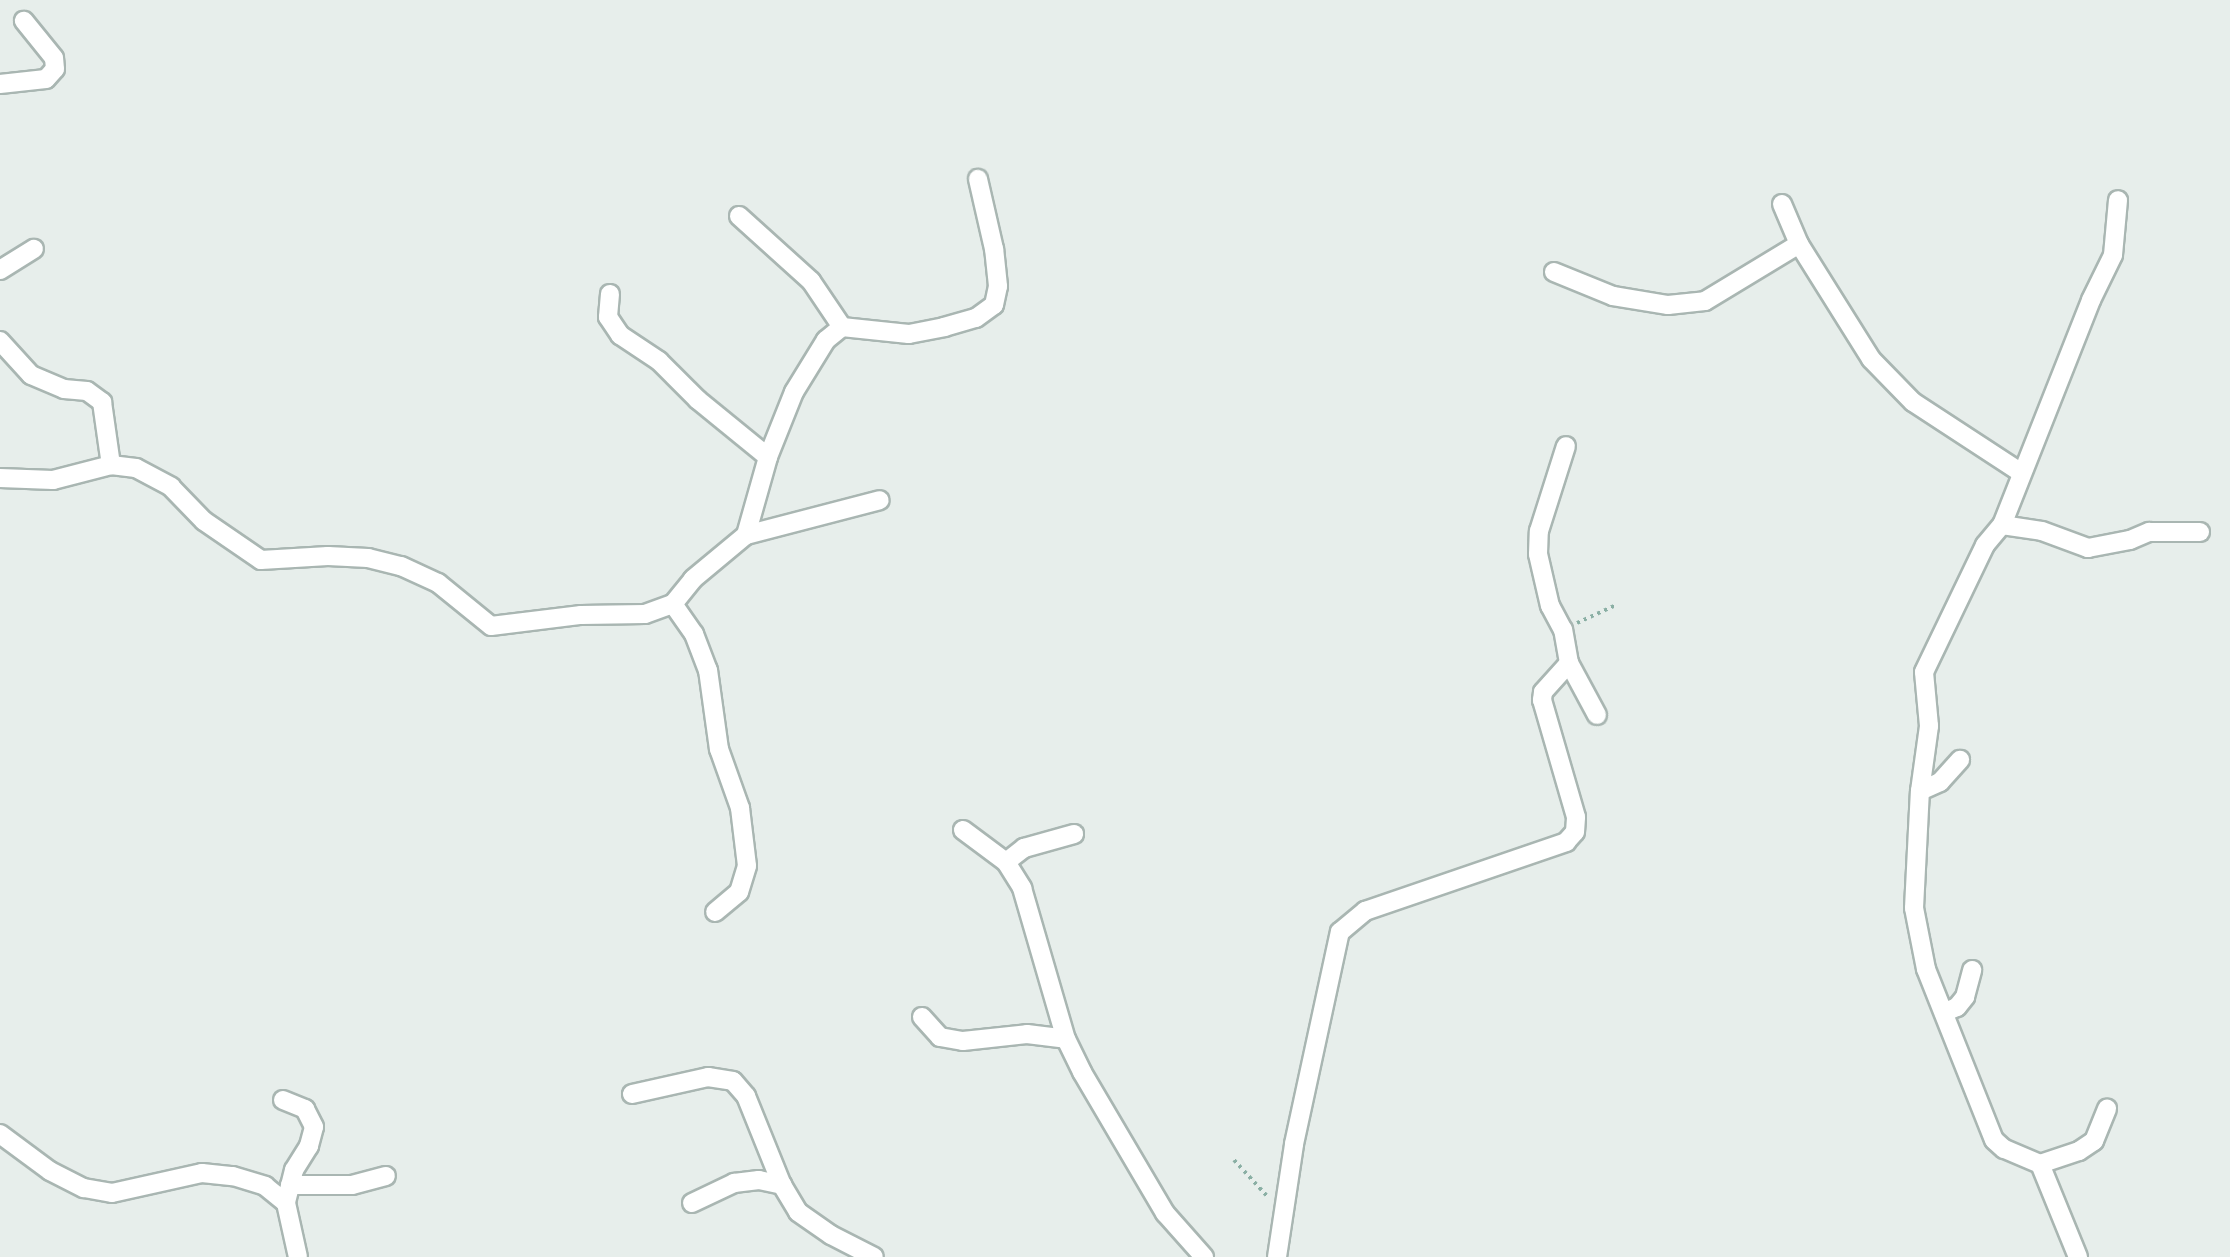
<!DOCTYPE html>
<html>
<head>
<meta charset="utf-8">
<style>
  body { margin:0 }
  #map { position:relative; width:2230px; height:1257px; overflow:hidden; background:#e7eeeb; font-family:"Open Sans",sans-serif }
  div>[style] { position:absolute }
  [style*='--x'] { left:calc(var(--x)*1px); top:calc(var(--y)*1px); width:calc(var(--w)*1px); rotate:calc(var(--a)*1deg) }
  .path>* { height:4px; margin-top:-2px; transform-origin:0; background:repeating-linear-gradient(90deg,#8aafa4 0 3px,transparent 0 7.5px) }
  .roads { filter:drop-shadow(2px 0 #a9b6b2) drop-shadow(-2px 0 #a9b6b2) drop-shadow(0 2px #a9b6b2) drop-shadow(0 -2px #a9b6b2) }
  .minor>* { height:18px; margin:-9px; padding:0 9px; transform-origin:9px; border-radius:9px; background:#fff }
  span { translate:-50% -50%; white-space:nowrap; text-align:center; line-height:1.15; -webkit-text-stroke:6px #f7fbf9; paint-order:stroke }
</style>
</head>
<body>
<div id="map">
  <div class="path">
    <div style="--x:1577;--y:623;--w:43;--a:-24.8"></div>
    <div style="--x:1234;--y:1160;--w:52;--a:47.4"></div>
  </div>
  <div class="roads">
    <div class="minor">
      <div style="--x:0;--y:84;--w:46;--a:-6.2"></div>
      <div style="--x:46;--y:79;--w:13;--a:-48"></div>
      <div style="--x:55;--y:69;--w:11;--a:-95"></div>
      <div style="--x:54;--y:58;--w:48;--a:-129"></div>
      <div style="--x:1782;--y:204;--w:43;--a:67"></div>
      <div style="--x:1799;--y:244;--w:136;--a:57.9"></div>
      <div style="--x:1871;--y:359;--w:60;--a:45.7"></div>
      <div style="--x:1913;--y:402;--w:128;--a:33.2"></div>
      <div style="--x:739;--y:216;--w:97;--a:42.1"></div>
      <div style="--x:811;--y:281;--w:55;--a:56"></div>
      <div style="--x:0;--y:270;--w:40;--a:-32"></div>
      <div style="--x:1554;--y:272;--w:64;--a:22.1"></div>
      <div style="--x:1613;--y:296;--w:56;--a:9.3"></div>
      <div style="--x:1668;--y:305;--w:37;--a:-6"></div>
      <div style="--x:1705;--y:301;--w:110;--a:-31.2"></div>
      <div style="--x:610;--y:294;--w:23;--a:95"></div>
      <div style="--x:608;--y:317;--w:22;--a:56"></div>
      <div style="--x:620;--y:335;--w:47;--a:33.7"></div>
      <div style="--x:659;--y:361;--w:55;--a:45"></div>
      <div style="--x:698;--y:400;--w:90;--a:39.2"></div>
      <div style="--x:0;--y:341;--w:46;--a:47.6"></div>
      <div style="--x:31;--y:375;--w:36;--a:23"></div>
      <div style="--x:64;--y:389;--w:23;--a:5"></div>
      <div style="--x:87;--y:391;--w:19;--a:36"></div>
      <div style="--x:102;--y:402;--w:64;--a:81.9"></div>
      <div style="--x:0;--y:478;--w:53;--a:2.2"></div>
      <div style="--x:53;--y:480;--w:60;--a:-14.5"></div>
      <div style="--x:111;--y:465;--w:25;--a:7"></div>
      <div style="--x:136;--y:468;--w:40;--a:28"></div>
      <div style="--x:171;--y:487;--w:47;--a:45.9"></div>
      <div style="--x:204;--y:521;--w:69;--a:34.4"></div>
      <div style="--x:261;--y:560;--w:67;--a:-3.4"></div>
      <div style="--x:328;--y:556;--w:40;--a:2.9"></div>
      <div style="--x:368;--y:558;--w:34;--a:14"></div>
      <div style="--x:401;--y:566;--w:41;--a:24.7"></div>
      <div style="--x:438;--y:583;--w:68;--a:39.1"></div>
      <div style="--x:491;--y:626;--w:91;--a:-7"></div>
      <div style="--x:581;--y:615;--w:64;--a:-0.9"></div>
      <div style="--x:645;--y:614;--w:30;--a:-20"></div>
      <div style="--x:673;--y:604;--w:32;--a:-51"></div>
      <div style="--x:693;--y:579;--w:69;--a:-39.7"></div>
      <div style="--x:746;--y:535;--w:81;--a:-74.2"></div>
      <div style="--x:768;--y:457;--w:70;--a:-68.2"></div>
      <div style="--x:794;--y:392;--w:61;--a:-58.4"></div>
      <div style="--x:826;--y:340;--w:21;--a:-39"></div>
      <div style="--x:842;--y:327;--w:67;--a:6"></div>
      <div style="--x:909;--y:334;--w:36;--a:-11"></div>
      <div style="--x:944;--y:327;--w:33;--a:-16"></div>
      <div style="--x:976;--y:318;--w:22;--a:-36"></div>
      <div style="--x:994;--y:305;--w:19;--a:-78"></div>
      <div style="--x:998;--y:286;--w:37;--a:-96"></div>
      <div style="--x:994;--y:249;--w:72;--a:-102.9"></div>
      <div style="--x:2002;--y:525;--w:40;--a:8.5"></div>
      <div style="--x:2042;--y:531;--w:49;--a:20.3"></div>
      <div style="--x:2088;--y:548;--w:43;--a:-10.8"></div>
      <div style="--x:2130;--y:540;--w:21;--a:-23"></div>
      <div style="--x:2149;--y:532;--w:51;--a:0"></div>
      <div style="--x:746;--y:535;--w:138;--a:-14.6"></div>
      <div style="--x:673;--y:604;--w:37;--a:55"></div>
      <div style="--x:694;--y:634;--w:39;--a:69"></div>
      <div style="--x:708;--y:670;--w:80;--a:82.1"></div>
      <div style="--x:719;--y:749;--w:63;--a:70.4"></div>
      <div style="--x:740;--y:808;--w:58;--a:83.1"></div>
      <div style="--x:747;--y:866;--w:27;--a:107"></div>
      <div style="--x:739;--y:892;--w:31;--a:140"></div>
      <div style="--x:1569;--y:663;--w:59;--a:61.7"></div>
      <div style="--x:1920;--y:791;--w:22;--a:-24"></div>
      <div style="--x:1940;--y:782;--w:30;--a:-48"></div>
      <div style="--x:963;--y:830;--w:54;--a:36.7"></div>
      <div style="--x:1006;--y:862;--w:31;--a:58"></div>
      <div style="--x:1022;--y:888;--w:157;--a:73.8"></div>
      <div style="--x:1066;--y:1039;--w:37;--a:64"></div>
      <div style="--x:1082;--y:1072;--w:164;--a:59.5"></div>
      <div style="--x:1165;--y:1213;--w:59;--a:48.4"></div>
      <div style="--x:1006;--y:862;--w:23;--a:-38"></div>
      <div style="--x:1024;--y:848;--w:52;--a:-15.6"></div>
      <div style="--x:1945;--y:1012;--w:13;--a:-23"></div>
      <div style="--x:1957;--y:1007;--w:13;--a:-51"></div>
      <div style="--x:1965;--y:997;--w:28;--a:-75"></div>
      <div style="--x:922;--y:1017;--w:27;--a:48"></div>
      <div style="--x:940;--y:1037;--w:23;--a:10"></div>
      <div style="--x:963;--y:1041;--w:64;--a:-6.2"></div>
      <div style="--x:1027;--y:1034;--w:39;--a:7"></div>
      <div style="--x:632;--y:1094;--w:78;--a:-12.6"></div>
      <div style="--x:708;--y:1077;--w:25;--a:9"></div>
      <div style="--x:733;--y:1081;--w:20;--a:49"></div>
      <div style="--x:746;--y:1096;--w:96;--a:68"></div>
      <div style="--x:782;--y:1185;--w:31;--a:59"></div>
      <div style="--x:798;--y:1212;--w:40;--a:34.9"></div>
      <div style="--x:831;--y:1235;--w:48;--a:27.1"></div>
      <div style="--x:283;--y:1100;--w:24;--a:22"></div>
      <div style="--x:305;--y:1109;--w:20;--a:63"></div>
      <div style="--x:314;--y:1127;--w:20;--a:105"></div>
      <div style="--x:309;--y:1146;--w:28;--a:122"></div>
      <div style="--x:294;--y:1170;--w:34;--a:104"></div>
      <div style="--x:286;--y:1203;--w:55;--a:77.5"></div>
      <div style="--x:0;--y:1134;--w:62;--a:36.5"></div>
      <div style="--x:50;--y:1171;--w:38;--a:27"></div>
      <div style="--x:84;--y:1188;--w:28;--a:10"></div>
      <div style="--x:112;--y:1193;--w:92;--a:-12.5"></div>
      <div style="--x:202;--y:1173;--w:31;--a:6"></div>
      <div style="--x:233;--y:1176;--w:34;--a:17"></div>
      <div style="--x:265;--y:1186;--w:27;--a:39"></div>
      <div style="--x:2040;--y:1164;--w:41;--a:-18.4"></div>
      <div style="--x:2079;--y:1151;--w:18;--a:-34"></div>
      <div style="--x:2094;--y:1141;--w:35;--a:-68"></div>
      <div style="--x:290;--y:1185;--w:62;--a:0"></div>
      <div style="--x:352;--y:1185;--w:35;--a:-15"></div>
      <div style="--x:692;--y:1203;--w:47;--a:-25.5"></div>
      <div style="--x:734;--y:1183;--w:25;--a:-7"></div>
      <div style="--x:759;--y:1180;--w:24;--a:12"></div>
      <div style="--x:1277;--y:1257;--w:114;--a:-81.4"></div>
      <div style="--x:1294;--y:1144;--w:217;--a:-77.8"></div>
      <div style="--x:1340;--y:932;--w:33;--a:-40"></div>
      <div style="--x:1365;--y:911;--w:213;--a:-18.9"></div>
      <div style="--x:1566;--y:842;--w:13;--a:-48"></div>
      <div style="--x:1575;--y:832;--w:15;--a:-86"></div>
      <div style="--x:1576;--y:817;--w:122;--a:-106.2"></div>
      <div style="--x:1542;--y:700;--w:8;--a:-83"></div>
      <div style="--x:1543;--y:692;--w:39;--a:-48"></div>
      <div style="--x:1569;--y:663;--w:34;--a:-100"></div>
      <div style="--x:1563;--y:630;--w:27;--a:-118"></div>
      <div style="--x:1550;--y:606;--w:53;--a:-103"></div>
      <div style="--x:1538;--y:554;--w:23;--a:-88"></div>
      <div style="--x:1539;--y:531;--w:89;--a:-72.4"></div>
      <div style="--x:2078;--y:1257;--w:100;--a:-112.2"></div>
      <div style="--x:2040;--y:1164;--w:39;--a:-157"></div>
      <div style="--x:2004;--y:1149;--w:13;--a:-138"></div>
      <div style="--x:1994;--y:1140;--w:184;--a:-111.7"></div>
      <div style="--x:1926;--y:969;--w:62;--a:-101.1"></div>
      <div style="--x:1914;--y:908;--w:117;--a:-87.1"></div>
      <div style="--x:1920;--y:791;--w:66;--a:-82.1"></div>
      <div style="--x:1929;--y:726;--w:54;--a:-95.3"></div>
      <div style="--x:1924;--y:672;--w:141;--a:-64.3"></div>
      <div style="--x:1985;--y:545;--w:26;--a:-50"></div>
      <div style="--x:2002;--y:525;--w:242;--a:-68.4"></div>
      <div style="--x:2091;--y:300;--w:50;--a:-63.9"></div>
      <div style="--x:2113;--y:255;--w:55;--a:-84.8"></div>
    </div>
  </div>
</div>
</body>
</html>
